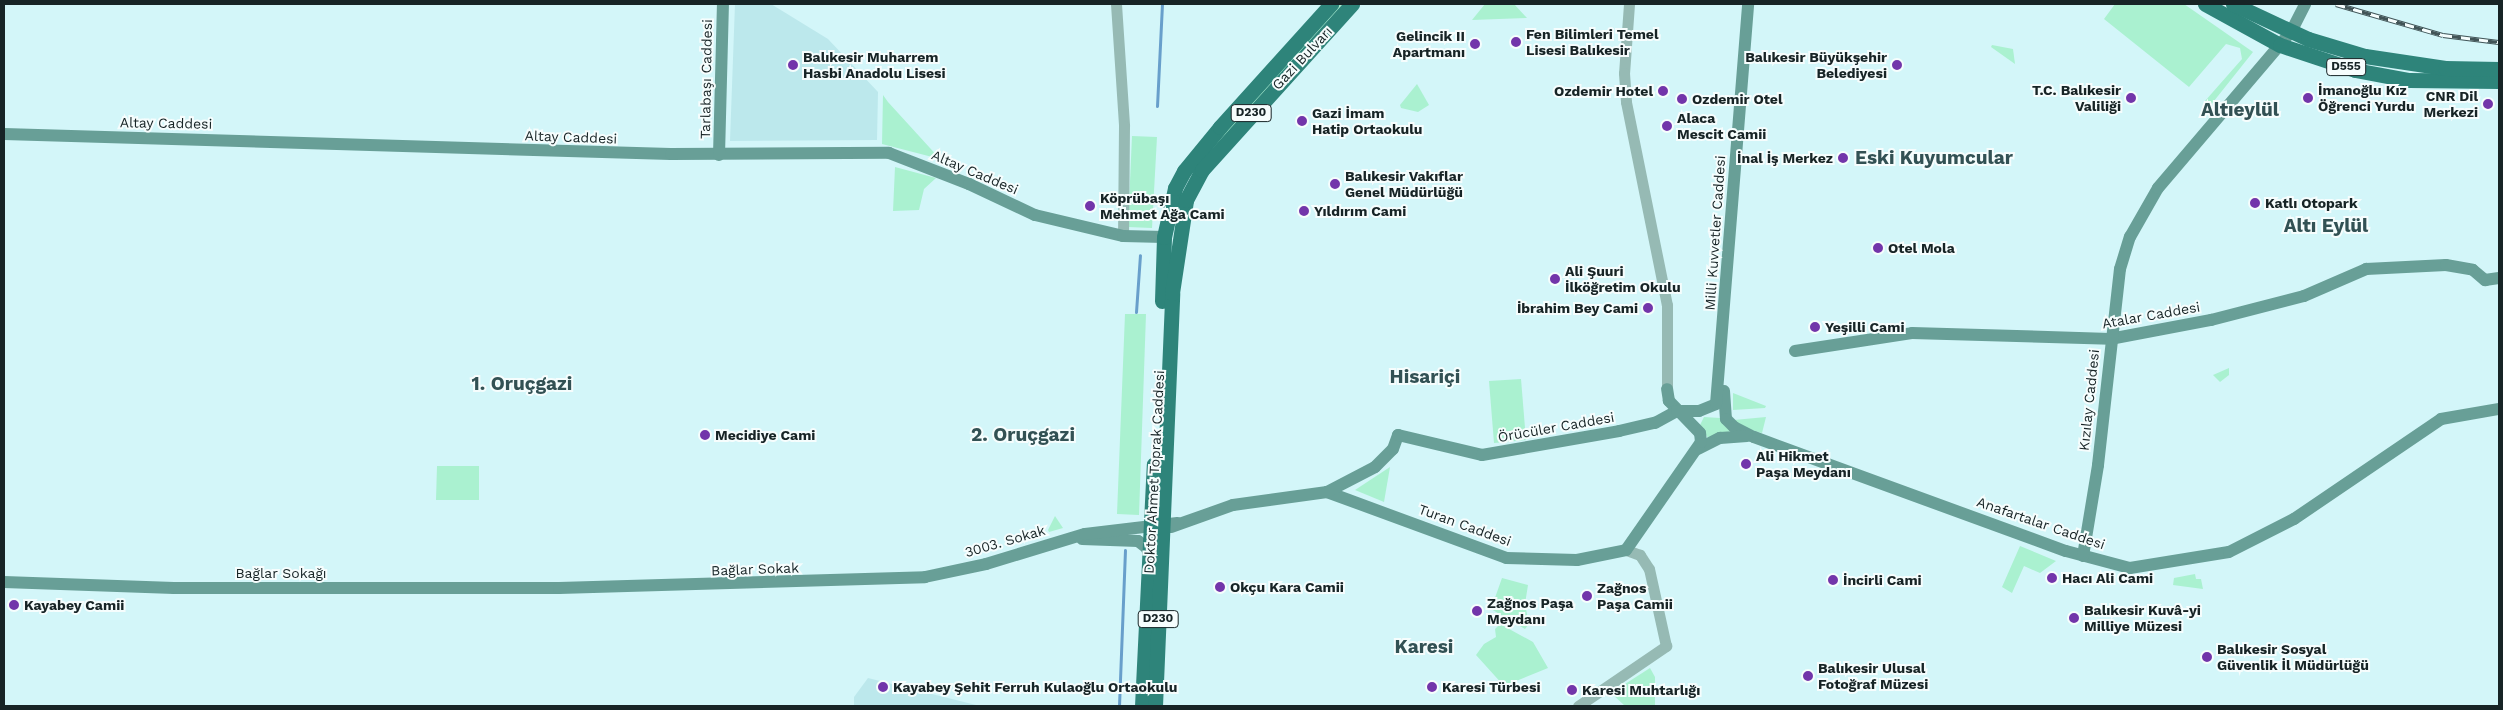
<!DOCTYPE html>
<html>
<head>
<meta charset="utf-8">
<style>
  body { margin:0 }
  #map { position:relative; width:2503px; height:710px; overflow:hidden; background:#d3f6f9; font-family:"Work Sans",sans-serif }
  div>[style] { position:absolute }
  [style*='--x'] { left:calc(var(--x)*1px); top:calc(var(--y)*1px); width:calc(var(--w)*1px); rotate:calc(var(--a)*1deg) }
  .built>* { inset:0; background:#bce8ec }
  .green>* { inset:0; background:#aaf1d0 }
  .stream>* { height:3px; margin:-1.5px; padding:0 1.5px; transform-origin:1.5px; border-radius:1.5px; background:#689fcb }
  .tertiary>* { height:11px; margin:-5.5px; padding:0 5.5px; transform-origin:5.5px; border-radius:5.5px; background:#96bab4 }
  .secondary>* { height:12px; margin:-6px; padding:0 6px; transform-origin:6px; border-radius:6px; background:#689f97 }
  .trunk>* { height:15px; margin:-7.5px; padding:0 7.5px; transform-origin:7.5px; border-radius:7.5px; background:#2e847a }
  .rail>* { height:5px; margin-top:-2.5px; transform-origin:0; background:repeating-linear-gradient(90deg,#f6fdfd 0 9px,#425457 0 18px); box-sizing:border-box; border-block:1px solid #425457 }
  .dots>* { width:14px; height:14px; translate:-50% -50%; box-sizing:border-box; border:2px solid #f6fdfd; border-radius:50% }
  span { translate:-50% -50%; white-space:nowrap; text-align:center; line-height:1.15; -webkit-text-stroke:4px #f6fdfd; paint-order:stroke }
  .shield-label span { padding:1px 4px; background:#f6fdfd; border:1px solid; border-radius:4px; -webkit-text-stroke-width:0 }
  .shield-label { font-size:12px; color:#172426; font-weight:700 }
  .poi-label { font-size:14px; color:#172426; font-weight:700 }
  .left { translate:0 -50%; text-align:left }
  .right { translate:-100% -50%; text-align:right }
  .street-label { font-size:14px; color:#172426 }
  .district-label { font-size:19px; color:#325154; font-weight:700 }
  .frame { position:absolute; inset:0; border:5px solid #172426; pointer-events:none }
</style>
</head>
<body>
<div id="map">
  <div class="built">
    <div style="clip-path:polygon(735px 4px,771px 4px,828px 39px,878px 92px,877px 140px,730px 141px)"></div>
    <div style="clip-path:polygon(868px 678px,976px 705px,975px 706px,854px 706px,854px 697px)"></div>
  </div>
  <div class="green">
    <div style="clip-path:polygon(1339px 4px,1343px 4px,1207px 155px,1204px 153px)"></div>
    <div style="clip-path:polygon(1485px 4px,1514px 4px,1527px 18px,1472px 20px)"></div>
    <div style="clip-path:polygon(2115px 4px,2184px 4px,2253px 52px,2210px 106px,2205px 101px,2242px 59px,2240px 48px,2226px 44px,2189px 87px,2104px 19px)"></div>
    <div style="clip-path:polygon(1992px 45px,2013px 49px,2015px 64px,1991px 47px)"></div>
    <div style="clip-path:polygon(1417px 84px,1429px 105px,1418px 112px,1401px 108px,1400px 105px)"></div>
    <div style="clip-path:polygon(883px 95px,888px 102px,940px 159px,882px 144px)"></div>
    <div style="clip-path:polygon(1132px 136px,1157px 137px,1152px 228px,1128px 227px)"></div>
    <div style="clip-path:polygon(895px 167px,936px 178px,924px 189px,919px 210px,893px 211px)"></div>
    <div style="clip-path:polygon(1125px 314px,1146px 314px,1139px 515px,1117px 514px)"></div>
    <div style="clip-path:polygon(2229px 368px,2229px 375px,2220px 382px,2213px 375px)"></div>
    <div style="clip-path:polygon(1521px 379px,1526px 440px,1494px 443px,1489px 381px)"></div>
    <div style="clip-path:polygon(1733px 393px,1766px 406px,1765px 408px,1733px 410px)"></div>
    <div style="clip-path:polygon(1704px 417px,1720px 418px,1731px 431px,1708px 438px,1700px 425px)"></div>
    <div style="clip-path:polygon(1766px 417px,1762px 433px,1744px 428px,1734px 420px)"></div>
    <div style="clip-path:polygon(437px 466px,479px 466px,479px 500px,436px 500px)"></div>
    <div style="clip-path:polygon(1390px 467px,1384px 502px,1355px 490px)"></div>
    <div style="clip-path:polygon(1055px 516px,1063px 528px,1049px 532px,1048px 530px)"></div>
    <div style="clip-path:polygon(2020px 546px,2056px 561px,2040px 573px,2024px 566px,2012px 593px,2002px 587px)"></div>
    <div style="clip-path:polygon(2195px 574px,2196px 579px,2201px 579px,2203px 589px,2173px 585px,2174px 578px)"></div>
    <div style="clip-path:polygon(1502px 578px,1528px 585px,1525px 604px,1529px 624px,1525px 629px,1491px 609px)"></div>
    <div style="clip-path:polygon(1500px 624px,1533px 642px,1548px 668px,1504px 686px,1476px 655px,1484px 644px,1496px 637px,1495px 629px)"></div>
    <div style="clip-path:polygon(1650px 668px,1655px 677px,1655px 706px,1625px 706px,1611px 693px)"></div>
  </div>
  <div class="stream">
    <div style="--x:1157;--y:106;--w:102;--a:-87.2"></div>
    <div style="--x:1136;--y:312;--w:57;--a:-86"></div>
    <div style="--x:1119;--y:706;--w:156;--a:-87.8"></div>
  </div>
  <div class="tertiary">
    <div style="--x:1116;--y:4;--w:122;--a:86.2"></div>
    <div style="--x:1124;--y:126;--w:110;--a:90.5"></div>
    <div style="--x:1629;--y:4;--w:69;--a:94.1"></div>
    <div style="--x:1624;--y:73;--w:29;--a:86"></div>
    <div style="--x:1626;--y:102;--w:207;--a:78.6"></div>
    <div style="--x:1667;--y:305;--w:84;--a:90"></div>
    <div style="--x:1578;--y:706;--w:107;--a:-34.3"></div>
    <div style="--x:1666;--y:646;--w:79;--a:-102.4"></div>
    <div style="--x:1649;--y:569;--w:17;--a:-123"></div>
    <div style="--x:1640;--y:555;--w:15;--a:-160"></div>
  </div>
  <div class="secondary">
    <div style="--x:4;--y:134;--w:667;--a:1.72"></div>
    <div style="--x:671;--y:154;--w:218;--a:-0.3"></div>
    <div style="--x:889;--y:153;--w:86;--a:21.2"></div>
    <div style="--x:969;--y:184;--w:73;--a:25.2"></div>
    <div style="--x:1035;--y:215;--w:90;--a:13.4"></div>
    <div style="--x:1123;--y:236;--w:41;--a:1.4"></div>
    <div style="--x:719;--y:155;--w:151;--a:-88.5"></div>
    <div style="--x:1795;--y:351;--w:118;--a:-8.7"></div>
    <div style="--x:1912;--y:333;--w:198;--a:1.7"></div>
    <div style="--x:2110;--y:339;--w:103;--a:-10.7"></div>
    <div style="--x:2211;--y:320;--w:96;--a:-14.5"></div>
    <div style="--x:2304;--y:296;--w:68;--a:-23.5"></div>
    <div style="--x:2366;--y:269;--w:80;--a:-2.9"></div>
    <div style="--x:2446;--y:265;--w:27;--a:10"></div>
    <div style="--x:2473;--y:270;--w:16;--a:40"></div>
    <div style="--x:2485;--y:280;--w:14;--a:-8"></div>
    <div style="--x:1724;--y:391;--w:28;--a:86"></div>
    <div style="--x:1726;--y:419;--w:11;--a:45"></div>
    <div style="--x:1734;--y:427;--w:22;--a:27"></div>
    <div style="--x:1754;--y:437;--w:332;--a:20.1"></div>
    <div style="--x:2066;--y:551;--w:66;--a:14.9"></div>
    <div style="--x:2130;--y:568;--w:100;--a:-9.2"></div>
    <div style="--x:2229;--y:552;--w:73;--a:-26.9"></div>
    <div style="--x:2294;--y:519;--w:178;--a:-34.2"></div>
    <div style="--x:2441;--y:419;--w:59;--a:-9.8"></div>
    <div style="--x:1698;--y:449;--w:25;--a:-27"></div>
    <div style="--x:1720;--y:438;--w:27;--a:-4"></div>
    <div style="--x:1327;--y:492;--w:191;--a:20.2"></div>
    <div style="--x:1506;--y:558;--w:71;--a:1.6"></div>
    <div style="--x:1577;--y:560;--w:50;--a:-11.5"></div>
    <div style="--x:1626;--y:550;--w:131;--a:-55.2"></div>
    <div style="--x:1701;--y:442;--w:9;--a:-96"></div>
    <div style="--x:1700;--y:433;--w:45;--a:-134.1"></div>
    <div style="--x:1669;--y:401;--w:12;--a:-99"></div>
    <div style="--x:1171;--y:527;--w:66;--a:-19.5"></div>
    <div style="--x:1233;--y:505;--w:95;--a:-7.9"></div>
    <div style="--x:1327;--y:492;--w:54;--a:-27.5"></div>
    <div style="--x:1375;--y:467;--w:25;--a:-45"></div>
    <div style="--x:1393;--y:449;--w:15;--a:-70"></div>
    <div style="--x:1398;--y:435;--w:86;--a:13.4"></div>
    <div style="--x:1482;--y:455;--w:139;--a:-9.9"></div>
    <div style="--x:1619;--y:431;--w:37;--a:-13"></div>
    <div style="--x:1655;--y:423;--w:25;--a:-29"></div>
    <div style="--x:1677;--y:411;--w:22;--a:0"></div>
    <div style="--x:1699;--y:411;--w:18;--a:-22"></div>
    <div style="--x:1716;--y:404;--w:401;--a:-85.4"></div>
    <div style="--x:1082;--y:539;--w:56;--a:2"></div>
    <div style="--x:1138;--y:541;--w:11;--a:38"></div>
    <div style="--x:1147;--y:548;--w:9;--a:77"></div>
    <div style="--x:2083;--y:556;--w:92;--a:-80.6"></div>
    <div style="--x:2098;--y:465;--w:197;--a:-83.6"></div>
    <div style="--x:2120;--y:269;--w:34;--a:-73"></div>
    <div style="--x:2130;--y:237;--w:56;--a:-60.3"></div>
    <div style="--x:2158;--y:188;--w:205;--a:-49.6"></div>
    <div style="--x:2291;--y:32;--w:31;--a:-63"></div>
    <div style="--x:4;--y:582;--w:170;--a:2"></div>
    <div style="--x:174;--y:588;--w:385;--a:0"></div>
    <div style="--x:559;--y:588;--w:366;--a:-1.7"></div>
    <div style="--x:925;--y:577;--w:62;--a:-12"></div>
    <div style="--x:986;--y:564;--w:103;--a:-16.9"></div>
    <div style="--x:1085;--y:534;--w:93;--a:-6.8"></div>
  </div>
  <div class="trunk">
    <div style="--x:2205;--y:4;--w:85;--a:28.7"></div>
    <div style="--x:2280;--y:45;--w:79;--a:18.4"></div>
    <div style="--x:2355;--y:70;--w:55;--a:10.5"></div>
    <div style="--x:2409;--y:80;--w:90;--a:0.6"></div>
    <div style="--x:2233;--y:4;--w:83;--a:25"></div>
    <div style="--x:2308;--y:39;--w:59;--a:16.6"></div>
    <div style="--x:2365;--y:56;--w:81;--a:8.5"></div>
    <div style="--x:2445;--y:68;--w:54;--a:1.1"></div>
    <div style="--x:1162;--y:301;--w:64;--a:-88.2"></div>
    <div style="--x:1164;--y:237;--w:50;--a:-77.3"></div>
    <div style="--x:1175;--y:188;--w:19;--a:-62"></div>
    <div style="--x:1184;--y:171;--w:57;--a:-50.7"></div>
    <div style="--x:1220;--y:127;--w:166;--a:-47.9"></div>
    <div style="--x:1142;--y:706;--w:242;--a:-87.2"></div>
    <div style="--x:1155;--y:706;--w:413;--a:-87.6"></div>
    <div style="--x:1172;--y:293;--w:94;--a:-81.4"></div>
    <div style="--x:1186;--y:200;--w:34;--a:-62"></div>
    <div style="--x:1202;--y:170;--w:224;--a:-47.9"></div>
  </div>
  <div class="rail">
    <div style="--x:2336;--y:4;--w:111;--a:16.2"></div>
    <div style="--x:2443;--y:35;--w:56;--a:7.1"></div>
  </div>
  <div class="dots">
    <div style="left:1516px;top:42px;background:#7235aa"></div>
    <div style="left:1475px;top:44px;background:#7235aa"></div>
    <div style="left:793px;top:65px;background:#7235aa"></div>
    <div style="left:1897px;top:65px;background:#7235aa"></div>
    <div style="left:1663px;top:91px;background:#7235aa"></div>
    <div style="left:2131px;top:98px;background:#7235aa"></div>
    <div style="left:2308px;top:98px;background:#7235aa"></div>
    <div style="left:1682px;top:99px;background:#7235aa"></div>
    <div style="left:2488px;top:104px;background:#7235aa"></div>
    <div style="left:1302px;top:121px;background:#7235aa"></div>
    <div style="left:1667px;top:126px;background:#7235aa"></div>
    <div style="left:1843px;top:158px;background:#7235aa"></div>
    <div style="left:1335px;top:184px;background:#7235aa"></div>
    <div style="left:2255px;top:203px;background:#7235aa"></div>
    <div style="left:1090px;top:206px;background:#7235aa"></div>
    <div style="left:1304px;top:211px;background:#7235aa"></div>
    <div style="left:1878px;top:248px;background:#7235aa"></div>
    <div style="left:1555px;top:279px;background:#7235aa"></div>
    <div style="left:1648px;top:308px;background:#7235aa"></div>
    <div style="left:1815px;top:327px;background:#7235aa"></div>
    <div style="left:705px;top:435px;background:#7235aa"></div>
    <div style="left:1746px;top:464px;background:#7235aa"></div>
    <div style="left:2052px;top:578px;background:#7235aa"></div>
    <div style="left:1833px;top:580px;background:#7235aa"></div>
    <div style="left:1220px;top:587px;background:#7235aa"></div>
    <div style="left:1587px;top:596px;background:#7235aa"></div>
    <div style="left:14px;top:605px;background:#7235aa"></div>
    <div style="left:1477px;top:611px;background:#7235aa"></div>
    <div style="left:2074px;top:618px;background:#7235aa"></div>
    <div style="left:2207px;top:657px;background:#7235aa"></div>
    <div style="left:1808px;top:676px;background:#7235aa"></div>
    <div style="left:883px;top:687px;background:#7235aa"></div>
    <div style="left:1432px;top:687px;background:#7235aa"></div>
    <div style="left:1572px;top:690px;background:#7235aa"></div>
  </div>
  <div class="shield-label">
    <span style="left:2346px;top:67px">D555</span>
    <span style="left:1251px;top:113px">D230</span>
    <span style="left:1158px;top:619px">D230</span>
  </div>
  <div class="poi-label">
    <span class="left" style="left:1526px;top:42px">Fen Bilimleri Temel<br>Lisesi Balıkesir</span>
    <span class="right" style="left:1465px;top:44px">Gelincik II<br>Apartmanı</span>
    <span class="left" style="left:803px;top:65px">Balıkesir Muharrem<br>Hasbi Anadolu Lisesi</span>
    <span class="right" style="left:1887px;top:65px">Balıkesir Büyükşehir<br>Belediyesi</span>
    <span class="right" style="left:2121px;top:98px">T.C. Balıkesir<br>Valiliği</span>
    <span class="left" style="left:2318px;top:98px">İmanoğlu Kız<br>Öğrenci Yurdu</span>
    <span class="right" style="left:1653px;top:91px">Ozdemir Hotel</span>
    <span class="right" style="left:2478px;top:104px">CNR Dil<br>Merkezi</span>
    <span class="left" style="left:1692px;top:99px">Ozdemir Otel</span>
    <span class="left" style="left:1312px;top:121px">Gazi İmam<br>Hatip Ortaokulu</span>
    <span class="left" style="left:1677px;top:126px">Alaca<br>Mescit Camii</span>
    <span class="right" style="left:1833px;top:158px">İnal İş Merkez</span>
    <span class="left" style="left:1345px;top:184px">Balıkesir Vakıflar<br>Genel Müdürlüğü</span>
    <span class="left" style="left:1100px;top:206px">Köprübaşı<br>Mehmet Ağa Cami</span>
    <span class="left" style="left:2265px;top:203px">Katlı Otopark</span>
    <span class="left" style="left:1314px;top:211px">Yıldırım Cami</span>
    <span class="left" style="left:1888px;top:248px">Otel Mola</span>
    <span class="left" style="left:1565px;top:279px">Ali Şuuri<br>İlköğretim Okulu</span>
    <span class="right" style="left:1638px;top:308px">İbrahim Bey Cami</span>
    <span class="left" style="left:1825px;top:327px">Yeşilli Cami</span>
    <span class="left" style="left:715px;top:435px">Mecidiye Cami</span>
    <span class="left" style="left:1756px;top:464px">Ali Hikmet<br>Paşa Meydanı</span>
    <span class="left" style="left:2062px;top:578px">Hacı Ali Cami</span>
    <span class="left" style="left:1843px;top:580px">İncirli Cami</span>
    <span class="left" style="left:1230px;top:587px">Okçu Kara Camii</span>
    <span class="left" style="left:1597px;top:596px">Zağnos<br>Paşa Camii</span>
    <span class="left" style="left:1487px;top:611px">Zağnos Paşa<br>Meydanı</span>
    <span class="left" style="left:24px;top:605px">Kayabey Camii</span>
    <span class="left" style="left:2084px;top:618px">Balıkesir Kuvâ-yi<br>Milliye Müzesi</span>
    <span class="left" style="left:2217px;top:657px">Balıkesir Sosyal<br>Güvenlik İl Müdürlüğü</span>
    <span class="left" style="left:1818px;top:676px">Balıkesir Ulusal<br>Fotoğraf Müzesi</span>
    <span class="left" style="left:893px;top:687px">Kayabey Şehit Ferruh Kulaoğlu Ortaokulu</span>
    <span class="left" style="left:1442px;top:687px">Karesi Türbesi</span>
    <span class="left" style="left:1582px;top:690px">Karesi Muhtarlığı</span>
  </div>
  <div class="street-label">
    <span style="left:1302px;top:58px;rotate:-47deg">Gazi Bulvarı</span>
    <span style="left:706px;top:79px;rotate:-89deg">Tarlabaşı Caddesi</span>
    <span style="left:166px;top:123px;rotate:1deg">Altay Caddesi</span>
    <span style="left:571px;top:137px;rotate:2deg">Altay Caddesi</span>
    <span style="left:975px;top:172px;rotate:23deg">Altay Caddesi</span>
    <span style="left:1715px;top:233px;rotate:-86deg">Milli Kuvvetler Caddesi</span>
    <span style="left:2151px;top:315px;rotate:-10deg">Atalar Caddesi</span>
    <span style="left:2089px;top:400px;rotate:-84deg">Kızılay Caddesi</span>
    <span style="left:1556px;top:427px;rotate:-10deg">Örücüler Caddesi</span>
    <span style="left:1154px;top:472px;rotate:-87deg">Doktor Ahmet Toprak Caddesi</span>
    <span style="left:2041px;top:523px;rotate:19deg">Anafartalar Caddesi</span>
    <span style="left:1465px;top:525px;rotate:20deg">Turan Caddesi</span>
    <span style="left:1005px;top:541px;rotate:-16deg">3003. Sokak</span>
    <span style="left:755px;top:569px;rotate:-2deg">Bağlar Sokak</span>
    <span style="left:281px;top:573px">Bağlar Sokağı</span>
  </div>
  <div class="district-label">
    <span style="left:2240px;top:110px">Altıeylül</span>
    <span style="left:1934px;top:158px">Eski Kuyumcular</span>
    <span style="left:2326px;top:226px">Altı Eylül</span>
    <span style="left:1425px;top:377px">Hisariçi</span>
    <span style="left:522px;top:384px">1. Oruçgazi</span>
    <span style="left:1023px;top:435px">2. Oruçgazi</span>
    <span style="left:1424px;top:647px">Karesi</span>
  </div>
  <div class="frame"></div>
</div>
</body>
</html>
